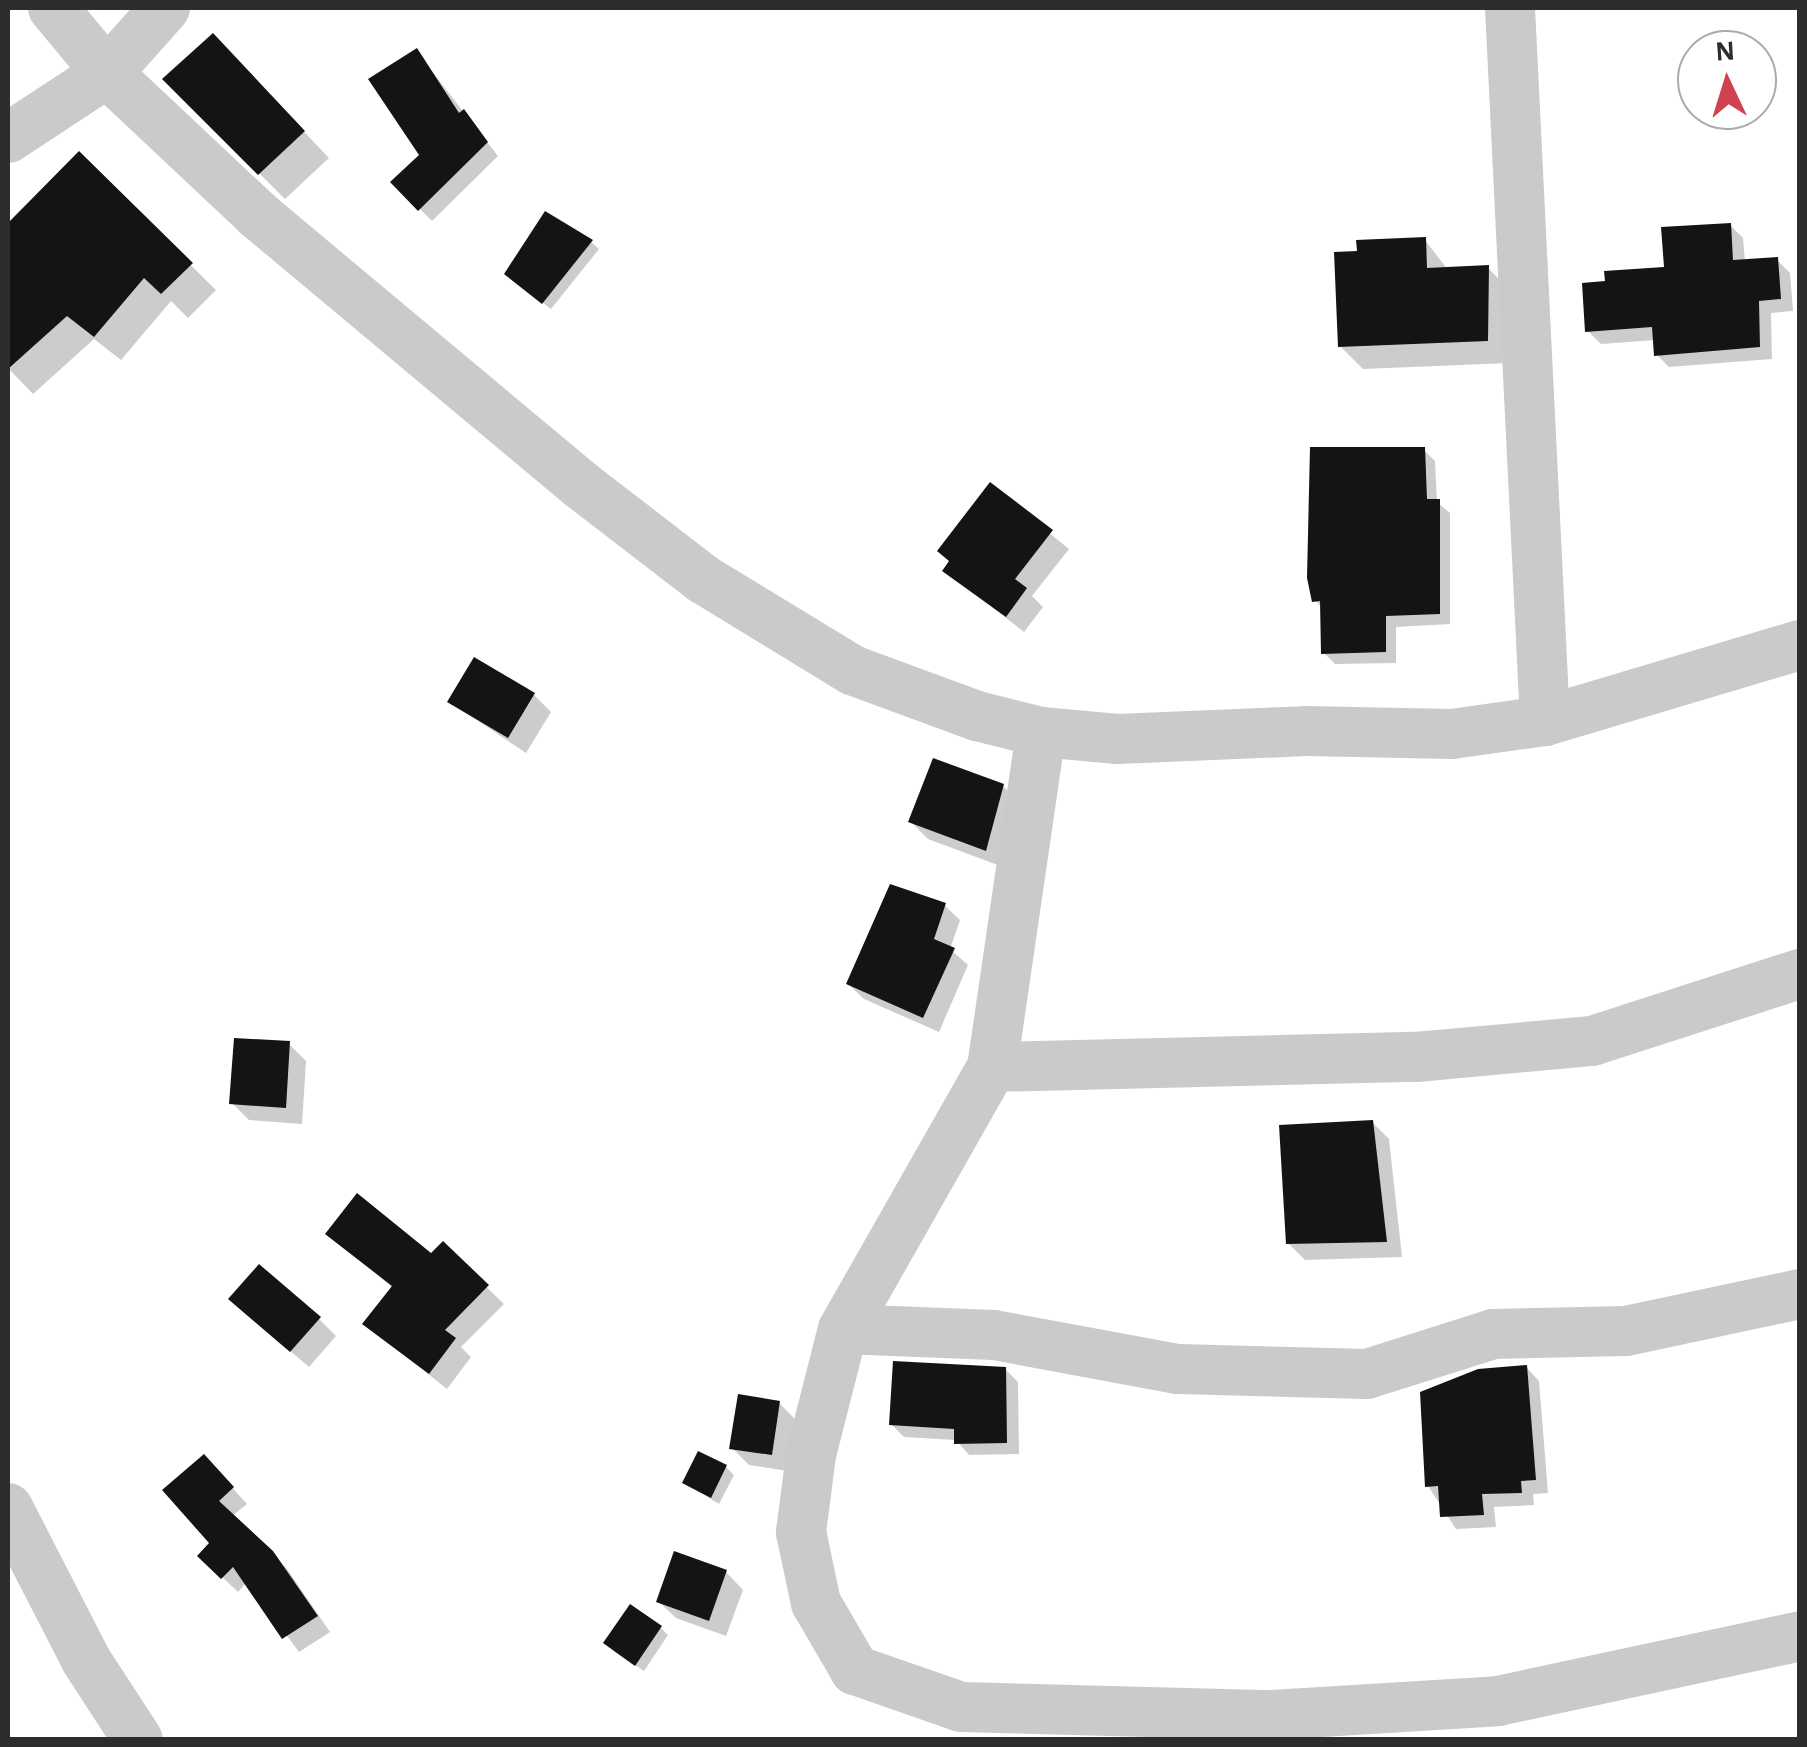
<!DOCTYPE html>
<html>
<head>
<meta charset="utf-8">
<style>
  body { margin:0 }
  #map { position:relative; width:1807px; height:1747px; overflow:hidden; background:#fff; font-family:"Alegreya Sans",sans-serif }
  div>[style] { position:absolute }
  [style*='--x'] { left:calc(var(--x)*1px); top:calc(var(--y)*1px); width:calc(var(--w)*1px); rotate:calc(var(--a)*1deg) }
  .shadow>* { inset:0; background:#0003 }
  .building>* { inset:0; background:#141414 }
  .minor>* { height:50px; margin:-25px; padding:0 25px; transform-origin:25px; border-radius:25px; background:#cacaca }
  span { translate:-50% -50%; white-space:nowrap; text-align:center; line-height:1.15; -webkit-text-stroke:10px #fff; paint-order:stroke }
  .frame { position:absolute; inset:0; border:10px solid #2d2d2d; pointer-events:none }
  .north { position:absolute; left:1677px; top:30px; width:100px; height:100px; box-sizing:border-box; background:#fff; border:2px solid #ababab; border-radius:50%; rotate:356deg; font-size:28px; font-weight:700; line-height:40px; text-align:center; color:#2d2d2d }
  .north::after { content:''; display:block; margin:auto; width:35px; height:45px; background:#d14250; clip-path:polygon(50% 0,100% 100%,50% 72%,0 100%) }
</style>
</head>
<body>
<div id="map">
  <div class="shadow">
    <div style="clip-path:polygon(416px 51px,498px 156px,432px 221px,394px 183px,422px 155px)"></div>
    <div style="clip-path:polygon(238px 62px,329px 158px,285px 199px,165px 79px)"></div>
    <div style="clip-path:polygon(79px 155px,216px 290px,188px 318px,171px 301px,121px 360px,94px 339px,33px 394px,8px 368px,8px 232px)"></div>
    <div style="clip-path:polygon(1730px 225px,1743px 238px,1745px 262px,1777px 260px,1790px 273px,1793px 311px,1771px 313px,1772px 359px,1669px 367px,1656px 354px,1656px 340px,1601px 344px,1588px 331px)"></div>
    <div style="clip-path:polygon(1425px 240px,1448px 270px,1488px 268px,1510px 290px,1510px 363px,1363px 369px,1340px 346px,1360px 253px)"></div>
    <div style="clip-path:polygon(591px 242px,599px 249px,551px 309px,515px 282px)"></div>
    <div style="clip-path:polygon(1424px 450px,1435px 461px,1437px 502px,1450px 513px,1450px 624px,1396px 627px,1396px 663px,1335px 664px,1324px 653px,1323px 609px,1315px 600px)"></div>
    <div style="clip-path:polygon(991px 486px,1069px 549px,1032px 596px,1043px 607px,1024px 632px,945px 571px)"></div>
    <div style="clip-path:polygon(534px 695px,551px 712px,526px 753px,450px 702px)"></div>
    <div style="clip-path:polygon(1003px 786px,1020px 803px,1003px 867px,928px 839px,911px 822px)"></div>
    <div style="clip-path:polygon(944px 905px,960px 920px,950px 949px,968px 965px,939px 1032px,864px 999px,848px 984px)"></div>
    <div style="clip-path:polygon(289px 1044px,306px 1061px,302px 1124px,249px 1120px,232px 1103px)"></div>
    <div style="clip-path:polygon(1372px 1122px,1389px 1139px,1402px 1257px,1305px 1260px,1288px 1243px)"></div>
    <div style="clip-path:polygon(329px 1233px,431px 1257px,443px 1245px,504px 1304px,461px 1347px,471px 1357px,447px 1389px,365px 1324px,393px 1288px)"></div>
    <div style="clip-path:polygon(249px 1316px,319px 1319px,336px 1336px,309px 1367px)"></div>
    <div style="clip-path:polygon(1526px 1367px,1539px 1381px,1548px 1493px,1533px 1494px,1534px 1505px,1494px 1507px,1496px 1527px,1456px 1529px,1428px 1486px,1422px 1393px,1478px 1371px)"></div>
    <div style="clip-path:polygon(1005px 1369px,1018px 1382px,1019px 1454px,969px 1455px,956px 1440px,904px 1437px,891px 1424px)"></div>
    <div style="clip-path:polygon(779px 1403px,796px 1420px,788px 1471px,749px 1465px,732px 1448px)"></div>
    <div style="clip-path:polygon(726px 1467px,734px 1475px,719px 1504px,685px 1483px)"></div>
    <div style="clip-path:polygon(218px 1472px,247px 1504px,232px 1516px,287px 1569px,330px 1632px,299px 1652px,247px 1582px,238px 1592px,200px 1556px,213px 1543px)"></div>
    <div style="clip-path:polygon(726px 1572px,743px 1590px,726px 1636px,676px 1618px,658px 1601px)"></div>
    <div style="clip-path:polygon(661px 1628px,668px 1635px,644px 1671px,614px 1651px)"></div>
  </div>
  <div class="building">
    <div style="clip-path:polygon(213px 33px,305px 131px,258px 175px,162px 79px)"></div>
    <div style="clip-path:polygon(417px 48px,459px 113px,464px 109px,488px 142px,418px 211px,390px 182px,419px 155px,368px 79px)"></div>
    <div style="clip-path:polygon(79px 151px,193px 263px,161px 294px,144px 278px,94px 337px,67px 316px,8px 369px,8px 223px)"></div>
    <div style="clip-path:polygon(545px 211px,593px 240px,542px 304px,504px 274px)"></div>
    <div style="clip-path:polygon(1731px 223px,1733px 260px,1778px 257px,1781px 299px,1759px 301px,1760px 347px,1654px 356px,1652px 327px,1585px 332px,1582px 283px,1605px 281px,1604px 271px,1664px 267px,1661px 227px)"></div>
    <div style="clip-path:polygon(1426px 237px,1427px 268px,1489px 265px,1488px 341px,1338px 347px,1334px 252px,1357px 251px,1356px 240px)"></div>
    <div style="clip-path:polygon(1310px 447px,1425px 447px,1427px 499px,1440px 499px,1440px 614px,1386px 616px,1386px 652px,1321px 654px,1320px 601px,1312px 602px,1307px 578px)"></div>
    <div style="clip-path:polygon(990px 482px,1053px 530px,1015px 579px,1027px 588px,1006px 617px,942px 571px,949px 561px,937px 551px)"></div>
    <div style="clip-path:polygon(474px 657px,535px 693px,508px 738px,447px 702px)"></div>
    <div style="clip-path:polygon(933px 758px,1004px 784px,986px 851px,908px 822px)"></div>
    <div style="clip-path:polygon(890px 884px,946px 903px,934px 939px,955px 948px,923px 1018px,846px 984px)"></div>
    <div style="clip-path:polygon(234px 1038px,290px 1041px,286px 1108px,229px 1104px)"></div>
    <div style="clip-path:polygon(1373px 1120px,1387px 1242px,1286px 1244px,1279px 1125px)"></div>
    <div style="clip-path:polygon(357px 1193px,431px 1253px,443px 1241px,489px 1285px,445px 1330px,456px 1338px,429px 1374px,362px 1324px,392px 1286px,325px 1234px)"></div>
    <div style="clip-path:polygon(259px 1264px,321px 1317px,290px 1352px,228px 1299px)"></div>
    <div style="clip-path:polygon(893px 1361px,1006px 1367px,1007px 1443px,954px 1444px,954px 1429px,889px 1425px)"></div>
    <div style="clip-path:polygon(1527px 1365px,1536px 1480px,1521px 1481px,1522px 1493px,1482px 1494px,1484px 1515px,1440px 1517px,1438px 1486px,1425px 1487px,1420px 1392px,1478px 1369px)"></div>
    <div style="clip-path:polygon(738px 1394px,780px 1401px,772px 1455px,729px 1449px)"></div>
    <div style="clip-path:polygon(698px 1451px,727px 1465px,711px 1498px,682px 1483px)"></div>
    <div style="clip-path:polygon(204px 1454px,234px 1487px,219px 1501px,273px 1551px,318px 1616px,282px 1639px,233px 1567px,221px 1579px,197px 1556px,209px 1543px,162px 1490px)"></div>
    <div style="clip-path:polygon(674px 1551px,727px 1570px,709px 1621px,656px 1602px)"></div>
    <div style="clip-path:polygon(630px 1604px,662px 1626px,635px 1666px,603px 1643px)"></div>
  </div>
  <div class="minor">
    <div style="--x:53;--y:8;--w:85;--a:50.3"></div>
    <div style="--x:107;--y:73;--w:207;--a:43.2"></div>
    <div style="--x:258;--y:215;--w:421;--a:39.9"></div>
    <div style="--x:581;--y:485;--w:154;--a:37.6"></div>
    <div style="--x:703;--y:579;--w:175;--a:31.4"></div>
    <div style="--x:852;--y:670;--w:133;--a:20.2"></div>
    <div style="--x:977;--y:716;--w:66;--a:14"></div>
    <div style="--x:1041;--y:732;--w:77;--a:5.2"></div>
    <div style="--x:1118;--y:739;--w:188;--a:-2.4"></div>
    <div style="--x:1306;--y:731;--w:146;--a:1.2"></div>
    <div style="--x:1452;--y:734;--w:94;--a:-8"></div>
    <div style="--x:1545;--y:721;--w:266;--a:-16.6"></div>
    <div style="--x:1510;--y:8;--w:714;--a:87.19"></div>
    <div style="--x:8;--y:138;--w:118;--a:-33.3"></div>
    <div style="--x:107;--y:73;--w:87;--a:-48.3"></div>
    <div style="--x:1041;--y:732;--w:339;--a:98.3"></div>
    <div style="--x:992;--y:1067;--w:301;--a:119.6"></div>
    <div style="--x:843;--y:1329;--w:130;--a:104.3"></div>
    <div style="--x:811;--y:1455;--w:78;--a:97.4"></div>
    <div style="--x:801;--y:1532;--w:73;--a:78.1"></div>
    <div style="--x:816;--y:1603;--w:78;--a:59.8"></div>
    <div style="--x:855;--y:1670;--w:112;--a:19.2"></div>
    <div style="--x:961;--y:1707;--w:311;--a:1.5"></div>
    <div style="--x:1272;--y:1715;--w:226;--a:-3.5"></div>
    <div style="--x:1498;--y:1701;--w:309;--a:-12.1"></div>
    <div style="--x:992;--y:1067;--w:424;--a:-1.4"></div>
    <div style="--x:1416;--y:1057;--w:177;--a:-5.2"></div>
    <div style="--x:1592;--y:1041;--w:219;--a:-17.9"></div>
    <div style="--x:843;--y:1329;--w:151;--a:2.3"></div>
    <div style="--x:994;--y:1335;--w:187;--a:10.5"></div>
    <div style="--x:1178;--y:1369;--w:189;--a:1.5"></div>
    <div style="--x:1367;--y:1374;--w:132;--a:-17.6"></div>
    <div style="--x:1493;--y:1334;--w:133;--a:-1.3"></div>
    <div style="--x:1626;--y:1331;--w:178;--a:-12"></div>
    <div style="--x:8;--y:1508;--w:171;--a:62.8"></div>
    <div style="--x:86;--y:1660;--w:95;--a:57"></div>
  </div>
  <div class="frame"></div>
  <div class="north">N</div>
</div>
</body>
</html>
